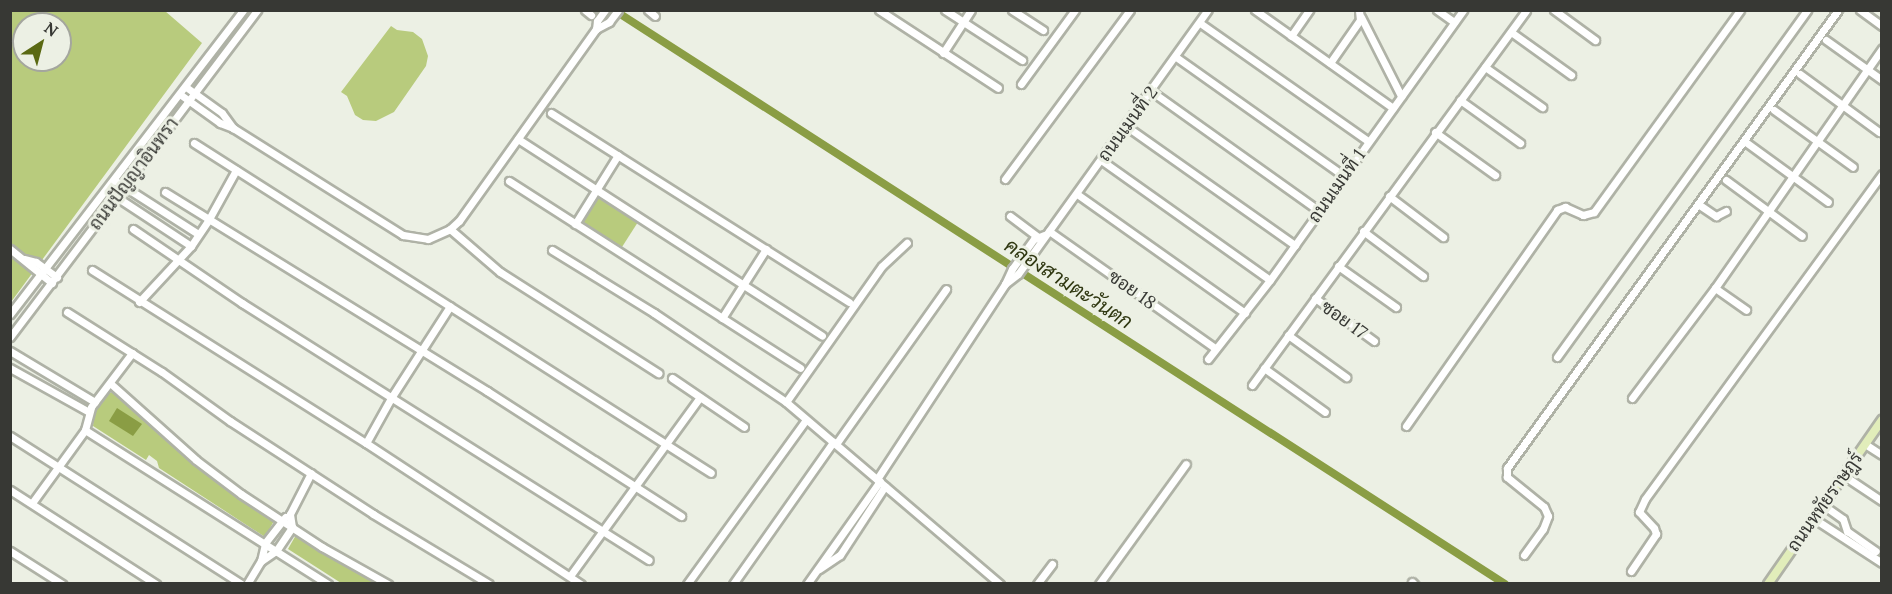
<!DOCTYPE html>
<html>
<head>
<meta charset="utf-8">
<style>
  body { margin:0 }
  #map { position:relative; width:1892px; height:594px; overflow:hidden; background:#ecf0e4; font-family:Lora,Sarabun,serif }
  div>[style] { position:absolute }
  [style*='--x'] { left:calc(var(--x)*1px); top:calc(var(--y)*1px); width:calc(var(--w)*1px); rotate:calc(var(--a)*1deg) }
  .green>* { inset:0; background:#b8cb7d }
  .water>* { inset:0; background:#8a9d44 }
  .canal>* { height:8px; margin:-4px; padding:0 4px; transform-origin:4px; border-radius:4px; background:#8a9d44 }
  .roads { filter:drop-shadow(2px 0 #afb2a6) drop-shadow(-2px 0 #afb2a6) drop-shadow(0 2px #afb2a6) drop-shadow(0 -2px #afb2a6) }
  .minor>* { height:7px; margin:-3.5px; padding:0 3.5px; transform-origin:3.5px; border-radius:3.5px; background:#fff }
  .major>* { height:8px; margin:-4px; padding:0 4px; transform-origin:4px; border-radius:4px; background:#e1edba }
  span { translate:-50% -50%; white-space:nowrap; text-align:center; line-height:1.15; -webkit-text-stroke:6px #ecf0e4; paint-order:stroke }
  .street-label { font-size:18px; color:#373834 }
  .water-label { font-size:20px; color:#303812; font-style:italic }
  .frame { position:absolute; inset:0; border:12px solid #373834; pointer-events:none }
  .north { position:absolute; left:12px; top:12px; width:60px; height:60px; box-sizing:border-box; background:#ecf0e4; border:2px solid #a4a69e; border-radius:50%; rotate:36deg; font-size:16px; font-weight:700; line-height:24px; text-align:center; color:#373834 }
  .north::after { content:''; display:block; margin:auto; width:21px; height:27px; background:#5a6913; clip-path:polygon(50% 0,100% 100%,50% 72%,0 100%) }
</style>
</head>
<body>
<div id="map">
  <div class="green">
    <div style="clip-path:polygon(evenodd,11px 11px,165px 11px,202px 43px,11px 302px,11px 11px,24px 24px,60px 24px,60px 60px,24px 60px,24px 24px)"></div>
    <div style="clip-path:polygon(391px 26px,397px 30px,413px 32px,422px 39px,428px 56px,426px 66px,394px 112px,376px 121px,363px 120px,355px 115px,347px 96px,341px 92px)"></div>
    <div style="clip-path:polygon(599px 197px,638px 222px,622px 247px,582px 222px)"></div>
    <div style="clip-path:polygon(114px 392px,181px 454px,274px 521px,265px 537px,159px 468px,157px 461px,149px 455px,146px 460px,93px 426px,94px 410px,107px 393px)"></div>
    <div style="clip-path:polygon(296px 535px,317px 548px,376px 583px,341px 583px,288px 549px)"></div>
  </div>
  <div class="water">
    <div style="clip-path:polygon(117px 408px,142px 424px,133px 436px,109px 421px)"></div>
  </div>
  <div class="canal">
    <div style="--x:614;--y:10;--w:1060;--a:32.79"></div>
  </div>
  <div class="roads">
    <div class="minor">
      <div style="--x:585;--y:10;--w:8;--a:40"></div>
      <div style="--x:648;--y:10;--w:9;--a:41"></div>
      <div style="--x:879;--y:10;--w:142;--a:33.2"></div>
      <div style="--x:945;--y:10;--w:92;--a:33"></div>
      <div style="--x:1012;--y:10;--w:37;--a:33"></div>
      <div style="--x:1255;--y:10;--w:169;--a:35.4"></div>
      <div style="--x:1437;--y:10;--w:21;--a:35"></div>
      <div style="--x:1554;--y:10;--w:51;--a:36.2"></div>
      <div style="--x:1860;--y:10;--w:27;--a:36"></div>
      <div style="--x:1361;--y:17;--w:89;--a:63.1"></div>
      <div style="--x:1200;--y:23;--w:205;--a:35.1"></div>
      <div style="--x:596;--y:29;--w:15;--a:-28"></div>
      <div style="--x:609;--y:22;--w:15;--a:-53"></div>
      <div style="--x:1511;--y:32;--w:74;--a:35.6"></div>
      <div style="--x:1291;--y:36;--w:32;--a:-55"></div>
      <div style="--x:1826;--y:40;--w:69;--a:35.5"></div>
      <div style="--x:943;--y:53;--w:51;--a:-56.9"></div>
      <div style="--x:1176;--y:57;--w:206;--a:35.3"></div>
      <div style="--x:1330;--y:63;--w:52;--a:-55.1"></div>
      <div style="--x:1360;--y:20;--w:10;--a:-96"></div>
      <div style="--x:1485;--y:67;--w:70;--a:35.1"></div>
      <div style="--x:1800;--y:74;--w:98;--a:36.3"></div>
      <div style="--x:1021;--y:84;--w:92;--a:-53.9"></div>
      <div style="--x:186;--y:87;--w:44;--a:35.8"></div>
      <div style="--x:222;--y:113;--w:19;--a:54"></div>
      <div style="--x:1151;--y:91;--w:206;--a:35.5"></div>
      <div style="--x:181;--y:95;--w:48;--a:35.7"></div>
      <div style="--x:220;--y:123;--w:14;--a:21"></div>
      <div style="--x:233;--y:128;--w:201;--a:32.2"></div>
      <div style="--x:403;--y:235;--w:25;--a:9"></div>
      <div style="--x:428;--y:239;--w:24;--a:-24"></div>
      <div style="--x:450;--y:229;--w:12;--a:-42"></div>
      <div style="--x:459;--y:221;--w:236;--a:-54.5"></div>
      <div style="--x:596;--y:29;--w:8;--a:-83"></div>
      <div style="--x:597;--y:21;--w:14;--a:-54"></div>
      <div style="--x:1460;--y:100;--w:74;--a:35.6"></div>
      <div style="--x:1774;--y:110;--w:97;--a:35.8"></div>
      <div style="--x:551;--y:113;--w:353;--a:32.4"></div>
      <div style="--x:1126;--y:126;--w:207;--a:35.2"></div>
      <div style="--x:1435;--y:132;--w:74;--a:35.6"></div>
      <div style="--x:518;--y:139;--w:362;--a:32.9"></div>
      <div style="--x:194;--y:143;--w:613;--a:32.55"></div>
      <div style="--x:1747;--y:143;--w:100;--a:36.1"></div>
      <div style="--x:1101;--y:160;--w:207;--a:35.4"></div>
      <div style="--x:1005;--y:179;--w:210;--a:-53.5"></div>
      <div style="--x:114;--y:180;--w:100;--a:32.7"></div>
      <div style="--x:1726;--y:180;--w:94;--a:36.4"></div>
      <div style="--x:509;--y:181;--w:346;--a:32.7"></div>
      <div style="--x:106;--y:190;--w:102;--a:33.4"></div>
      <div style="--x:165;--y:192;--w:379;--a:31.7"></div>
      <div style="--x:487;--y:391;--w:231;--a:32.8"></div>
      <div style="--x:1077;--y:194;--w:206;--a:35.3"></div>
      <div style="--x:1389;--y:196;--w:68;--a:37.2"></div>
      <div style="--x:1698;--y:204;--w:22;--a:34"></div>
      <div style="--x:1716;--y:216;--w:11;--a:-27"></div>
      <div style="--x:1010;--y:216;--w:36;--a:37"></div>
      <div style="--x:575;--y:224;--w:81;--a:-58.1"></div>
      <div style="--x:133;--y:229;--w:132;--a:34.2"></div>
      <div style="--x:242;--y:303;--w:481;--a:32.3"></div>
      <div style="--x:450;--y:229;--w:66;--a:40.7"></div>
      <div style="--x:500;--y:272;--w:188;--a:32.6"></div>
      <div style="--x:1049;--y:231;--w:204;--a:35.2"></div>
      <div style="--x:1363;--y:231;--w:75;--a:36.9"></div>
      <div style="--x:10;--y:249;--w:54;--a:39"></div>
      <div style="--x:552;--y:250;--w:120;--a:31.7"></div>
      <div style="--x:654;--y:313;--w:159;--a:34"></div>
      <div style="--x:786;--y:402;--w:281;--a:40.4"></div>
      <div style="--x:24;--y:259;--w:12;--a:14"></div>
      <div style="--x:36;--y:262;--w:26;--a:36"></div>
      <div style="--x:1338;--y:266;--w:71;--a:35.3"></div>
      <div style="--x:92;--y:270;--w:324;--a:32.3"></div>
      <div style="--x:366;--y:443;--w:257;--a:33.3"></div>
      <div style="--x:1005;--y:284;--w:16;--a:-38"></div>
      <div style="--x:1018;--y:274;--w:325;--a:-54.3"></div>
      <div style="--x:1715;--y:288;--w:38;--a:35"></div>
      <div style="--x:1315;--y:298;--w:73;--a:36.1"></div>
      <div style="--x:139;--y:302;--w:76;--a:-47.1"></div>
      <div style="--x:191;--y:246;--w:32;--a:-56"></div>
      <div style="--x:209;--y:219;--w:56;--a:-61.1"></div>
      <div style="--x:67;--y:312;--w:112;--a:32.3"></div>
      <div style="--x:162;--y:372;--w:84;--a:35.8"></div>
      <div style="--x:230;--y:421;--w:171;--a:33"></div>
      <div style="--x:373;--y:514;--w:135;--a:31.1"></div>
      <div style="--x:10;--y:314;--w:383;--a:-52.5"></div>
      <div style="--x:722;--y:318;--w:82;--a:-57.5"></div>
      <div style="--x:1288;--y:335;--w:72;--a:35.9"></div>
      <div style="--x:10;--y:337;--w:410;--a:-52.9"></div>
      <div style="--x:10;--y:351;--w:99;--a:31"></div>
      <div style="--x:1557;--y:357;--w:428;--a:-54.2"></div>
      <div style="--x:1208;--y:359;--w:100;--a:-51.9"></div>
      <div style="--x:1270;--y:280;--w:332;--a:-54.4"></div>
      <div style="--x:10;--y:368;--w:90;--a:29.1"></div>
      <div style="--x:1264;--y:368;--w:75;--a:35.8"></div>
      <div style="--x:672;--y:378;--w:87;--a:34.2"></div>
      <div style="--x:110;--y:383;--w:115;--a:41.8"></div>
      <div style="--x:196;--y:460;--w:56;--a:37.1"></div>
      <div style="--x:241;--y:494;--w:97;--a:33.2"></div>
      <div style="--x:322;--y:547;--w:76;--a:29.3"></div>
      <div style="--x:1252;--y:385;--w:464;--a:-53.8"></div>
      <div style="--x:1632;--y:398;--w:138;--a:-53"></div>
      <div style="--x:1715;--y:288;--w:292;--a:-55.1"></div>
      <div style="--x:786;--y:402;--w:166;--a:-54.8"></div>
      <div style="--x:882;--y:266;--w:34;--a:-43"></div>
      <div style="--x:1406;--y:426;--w:264;--a:-55"></div>
      <div style="--x:1557;--y:210;--w:9;--a:-21"></div>
      <div style="--x:1565;--y:207;--w:20;--a:24"></div>
      <div style="--x:1583;--y:215;--w:11;--a:-15"></div>
      <div style="--x:1594;--y:212;--w:249;--a:-54.1"></div>
      <div style="--x:85;--y:430;--w:288;--a:32.4"></div>
      <div style="--x:10;--y:436;--w:274;--a:32.6"></div>
      <div style="--x:366;--y:443;--w:51;--a:-60.9"></div>
      <div style="--x:391;--y:398;--w:109;--a:-57.3"></div>
      <div style="--x:836;--y:444;--w:190;--a:-54.6"></div>
      <div style="--x:1865;--y:444;--w:20;--a:33"></div>
      <div style="--x:1843;--y:475;--w:47;--a:33.7"></div>
      <div style="--x:877;--y:479;--w:233;--a:-56.7"></div>
      <div style="--x:1005;--y:284;--w:17;--a:-65"></div>
      <div style="--x:1012;--y:269;--w:37;--a:-54"></div>
      <div style="--x:1034;--y:239;--w:11;--a:-22"></div>
      <div style="--x:10;--y:490;--w:174;--a:32.8"></div>
      <div style="--x:32;--y:503;--w:90;--a:-54"></div>
      <div style="--x:85;--y:430;--w:24;--a:-75"></div>
      <div style="--x:91;--y:407;--w:68;--a:-52.8"></div>
      <div style="--x:1823;--y:505;--w:24;--a:35"></div>
      <div style="--x:1843;--y:519;--w:13;--a:72"></div>
      <div style="--x:1847;--y:531;--w:35;--a:35"></div>
      <div style="--x:1813;--y:518;--w:82;--a:33.1"></div>
      <div style="--x:10;--y:551;--w:62;--a:32.4"></div>
      <div style="--x:1524;--y:555;--w:32;--a:-54"></div>
      <div style="--x:1543;--y:529;--w:14;--a:-69"></div>
      <div style="--x:1548;--y:516;--w:10;--a:-114"></div>
      <div style="--x:1544;--y:507;--w:48;--a:-141"></div>
      <div style="--x:1507;--y:477;--w:9;--a:-90"></div>
      <div style="--x:1507;--y:468;--w:565;--a:-54.14"></div>
      <div style="--x:261;--y:561;--w:18;--a:-77"></div>
      <div style="--x:265;--y:543;--w:33;--a:-52"></div>
      <div style="--x:819;--y:569;--w:25;--a:-34"></div>
      <div style="--x:840;--y:555;--w:82;--a:-56.9"></div>
      <div style="--x:1631;--y:571;--w:45;--a:-56"></div>
      <div style="--x:1656;--y:534;--w:6;--a:-108"></div>
      <div style="--x:1654;--y:528;--w:22;--a:-133"></div>
      <div style="--x:1639;--y:512;--w:14;--a:-65"></div>
      <div style="--x:1645;--y:499;--w:402;--a:-53.9"></div>
      <div style="--x:570;--y:576;--w:221;--a:-54"></div>
      <div style="--x:1412;--y:582;--w:3;--a:45"></div>
      <div style="--x:247;--y:584;--w:27;--a:-59"></div>
      <div style="--x:261;--y:561;--w:18;--a:-34"></div>
      <div style="--x:276;--y:551;--w:29;--a:-56"></div>
      <div style="--x:292;--y:527;--w:13;--a:-99"></div>
      <div style="--x:290;--y:514;--w:46;--a:-62.9"></div>
      <div style="--x:687;--y:584;--w:201;--a:-54.1"></div>
      <div style="--x:733;--y:584;--w:174;--a:-54.8"></div>
      <div style="--x:807;--y:584;--w:126;--a:-54.7"></div>
      <div style="--x:1037;--y:584;--w:25;--a:-53"></div>
      <div style="--x:1099;--y:584;--w:148;--a:-54.1"></div>
    </div>
    <div class="major">
      <div style="--x:1768;--y:584;--w:200;--a:-55.2"></div>
    </div>
  </div>
  <div class="street-label">
    <span style="left:1128px;top:124px;rotate:-54deg">ถนนเมนที่ 2</span>
    <span style="left:134px;top:174px;rotate:-53deg">ถนนปัญญาอินทรา</span>
    <span style="left:1337px;top:186px;rotate:-55deg">ถนนเมนที่ 1</span>
    <span style="left:1132px;top:290px;rotate:35deg">ซอย 18</span>
    <span style="left:1344px;top:320px;rotate:36deg">ซอย 17</span>
    <span style="left:1825px;top:502px;rotate:-55deg">ถนนหทัยราษฎร์</span>
  </div>
  <div class="water-label">
    <span style="left:1069px;top:283px;rotate:33deg">คลองสามตะวันตก</span>
  </div>
  <div class="frame"></div>
  <div class="north">N</div>
</div>
</body>
</html>
